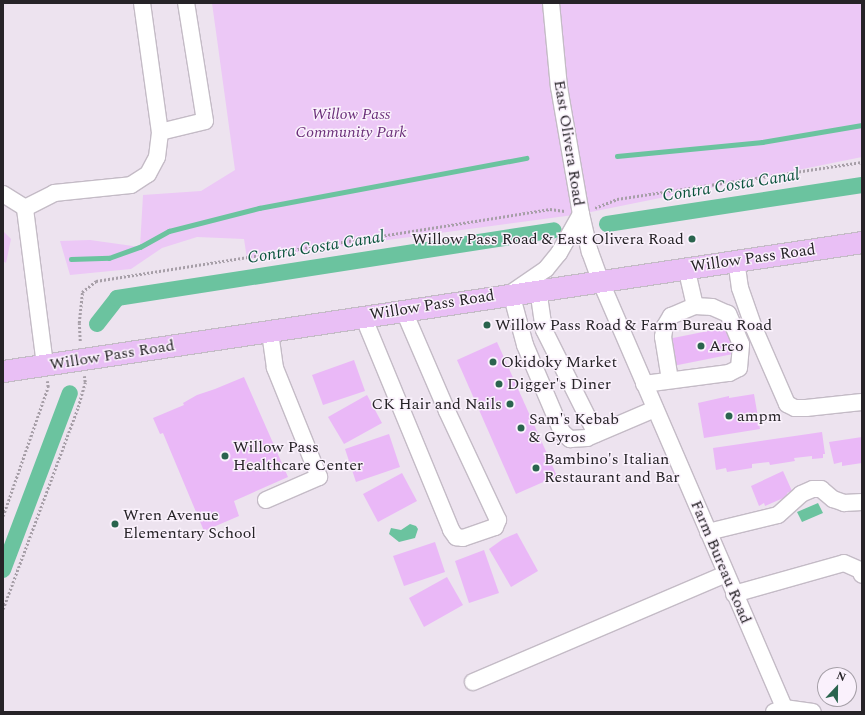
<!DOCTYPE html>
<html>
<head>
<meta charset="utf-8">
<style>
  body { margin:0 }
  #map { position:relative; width:865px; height:715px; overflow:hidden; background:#ede3ef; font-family:Spectral,serif }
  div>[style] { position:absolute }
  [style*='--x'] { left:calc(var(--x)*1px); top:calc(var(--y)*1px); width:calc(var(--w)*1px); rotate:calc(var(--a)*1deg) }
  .green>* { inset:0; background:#ecc8f6 }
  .water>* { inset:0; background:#6bc39f }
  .stream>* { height:4.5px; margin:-2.25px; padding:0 2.25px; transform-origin:2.25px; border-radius:2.25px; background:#6bc39f }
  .canal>* { height:16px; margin:-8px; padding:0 8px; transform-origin:8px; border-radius:8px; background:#6bc39f }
  .building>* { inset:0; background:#eab8f7 }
  .path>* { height:2.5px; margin-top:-1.25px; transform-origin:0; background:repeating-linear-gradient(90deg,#a79fa8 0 2px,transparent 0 4px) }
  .roads { filter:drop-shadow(1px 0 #c4bbc6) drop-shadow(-1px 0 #c4bbc6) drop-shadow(0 1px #c4bbc6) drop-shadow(0 -1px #c4bbc6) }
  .minor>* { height:16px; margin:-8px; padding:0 8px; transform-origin:8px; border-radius:8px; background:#fff }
  .major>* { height:21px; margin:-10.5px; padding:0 10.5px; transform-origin:10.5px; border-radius:10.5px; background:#e9bff5 }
  .dots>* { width:11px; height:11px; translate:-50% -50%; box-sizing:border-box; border:2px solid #faf1fc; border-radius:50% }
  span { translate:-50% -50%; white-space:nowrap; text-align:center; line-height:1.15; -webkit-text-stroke:3px #faf1fc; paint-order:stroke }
  .park-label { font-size:16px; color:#6b307a; font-style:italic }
  .street-label { font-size:16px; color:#262327 }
  .poi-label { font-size:16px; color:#262327 }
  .right { translate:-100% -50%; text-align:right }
  .left { translate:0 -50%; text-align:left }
  .water-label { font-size:17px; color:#0b543d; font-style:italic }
  .frame { position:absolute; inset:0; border:4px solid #262327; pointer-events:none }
  .north { position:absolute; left:817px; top:667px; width:40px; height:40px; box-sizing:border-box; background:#faf1fc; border:1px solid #a59fa7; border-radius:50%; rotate:22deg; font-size:11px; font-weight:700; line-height:16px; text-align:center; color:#262327 }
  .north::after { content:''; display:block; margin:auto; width:14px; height:18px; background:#2a644e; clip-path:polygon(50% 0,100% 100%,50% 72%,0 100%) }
</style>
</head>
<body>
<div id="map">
  <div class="green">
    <div style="clip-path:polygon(212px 3px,862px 3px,862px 157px,581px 214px,247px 259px,244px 239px,197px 237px,162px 248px,131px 269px,70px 275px,60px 241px,90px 240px,140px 247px,143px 195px,201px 191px,235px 170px)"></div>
    <div style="clip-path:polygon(3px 231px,11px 239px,6px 263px,3px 261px)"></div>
  </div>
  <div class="water">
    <div style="clip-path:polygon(818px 503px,823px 513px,802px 522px,797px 512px)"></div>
    <div style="clip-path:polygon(410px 524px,416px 526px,418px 529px,415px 538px,399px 542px,389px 534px,391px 528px,401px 530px)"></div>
  </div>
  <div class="stream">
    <div style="--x:617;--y:156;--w:146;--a:-5.5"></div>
    <div style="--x:762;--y:142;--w:101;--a:-9.6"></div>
    <div style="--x:71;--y:259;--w:38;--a:-2"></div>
    <div style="--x:109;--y:258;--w:33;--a:-20"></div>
    <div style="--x:140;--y:247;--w:33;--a:-29"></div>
    <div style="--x:169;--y:231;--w:93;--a:-14.3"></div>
    <div style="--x:259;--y:208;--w:272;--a:-10.6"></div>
  </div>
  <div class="canal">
    <div style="--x:607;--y:224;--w:258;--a:-8.7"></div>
    <div style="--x:97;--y:324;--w:33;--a:-52"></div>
    <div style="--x:117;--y:298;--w:442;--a:-8.8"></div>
    <div style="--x:3;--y:570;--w:189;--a:-69.3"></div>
  </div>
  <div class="building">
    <div style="clip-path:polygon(728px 327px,733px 354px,673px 366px,668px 339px)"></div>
    <div style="clip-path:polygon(497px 342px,557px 476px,516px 494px,457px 360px)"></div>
    <div style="clip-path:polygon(354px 360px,365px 391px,323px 405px,312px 375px)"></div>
    <div style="clip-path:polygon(244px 377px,288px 477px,234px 501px,239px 516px,204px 531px,163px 433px,160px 434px,153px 418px,184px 405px,183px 403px,197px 395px,215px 389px)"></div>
    <div style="clip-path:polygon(754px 394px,760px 429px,704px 438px,698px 403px,729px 396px,729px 398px)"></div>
    <div style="clip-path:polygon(367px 395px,382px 423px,344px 444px,328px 417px)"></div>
    <div style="clip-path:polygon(822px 432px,825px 454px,823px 454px,823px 458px,812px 459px,812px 456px,794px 458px,795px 461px,770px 465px,769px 462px,752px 464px,752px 468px,727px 472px,726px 468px,716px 470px,713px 448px)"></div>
    <div style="clip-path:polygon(389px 434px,400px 467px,356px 482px,345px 449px)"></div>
    <div style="clip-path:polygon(862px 437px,862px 463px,842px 466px,842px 462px,834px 464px,829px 442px)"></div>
    <div style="clip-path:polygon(783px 471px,792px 491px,787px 493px,788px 496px,765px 506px,764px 503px,759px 506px,751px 486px)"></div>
    <div style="clip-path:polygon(402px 473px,417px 501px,378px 522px,363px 494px)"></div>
    <div style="clip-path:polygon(517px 533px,538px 571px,511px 587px,489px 549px,503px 539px)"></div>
    <div style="clip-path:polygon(435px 542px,445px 572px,404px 586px,393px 556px)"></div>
    <div style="clip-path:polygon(484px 550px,499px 593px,469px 603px,455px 561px)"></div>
    <div style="clip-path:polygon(447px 577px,463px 605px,424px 627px,409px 598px)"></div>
  </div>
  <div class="path">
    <div style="--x:595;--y:208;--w:24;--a:-22"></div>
    <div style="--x:617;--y:199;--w:248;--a:-8.6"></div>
    <div style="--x:80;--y:341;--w:18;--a:-93"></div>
    <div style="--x:79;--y:323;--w:31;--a:-84"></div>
    <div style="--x:82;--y:292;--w:18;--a:-38"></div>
    <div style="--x:96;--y:281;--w:460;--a:-9"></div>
    <div style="--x:550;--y:209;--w:15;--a:8"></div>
    <div style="--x:3;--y:516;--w:137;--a:-70.8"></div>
    <div style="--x:48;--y:387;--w:6;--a:-99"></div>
    <div style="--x:3;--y:609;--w:215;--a:-69.6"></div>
    <div style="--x:78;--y:407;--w:26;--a:-74"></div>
    <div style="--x:85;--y:382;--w:6;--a:-99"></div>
  </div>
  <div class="roads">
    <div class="minor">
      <div style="--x:142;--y:3;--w:130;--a:82.1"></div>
      <div style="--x:160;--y:132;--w:46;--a:-13.7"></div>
      <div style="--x:205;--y:121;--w:120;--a:-99.1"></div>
      <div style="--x:551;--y:3;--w:84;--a:84.6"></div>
      <div style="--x:559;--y:87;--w:129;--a:80.2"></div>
      <div style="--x:581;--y:214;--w:39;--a:77"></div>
      <div style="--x:590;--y:252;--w:30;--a:70"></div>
      <div style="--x:600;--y:280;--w:470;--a:66.7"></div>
      <div style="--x:3;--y:194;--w:26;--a:32"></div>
      <div style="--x:581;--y:214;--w:45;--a:119.4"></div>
      <div style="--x:559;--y:253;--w:21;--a:129"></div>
      <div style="--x:546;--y:269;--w:42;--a:145.6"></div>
      <div style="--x:511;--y:293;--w:54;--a:74.9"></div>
      <div style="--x:525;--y:345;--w:95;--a:67"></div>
      <div style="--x:562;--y:432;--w:11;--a:41"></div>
      <div style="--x:570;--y:439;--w:17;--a:-3"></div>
      <div style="--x:587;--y:438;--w:74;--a:-23.1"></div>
      <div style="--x:736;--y:260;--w:28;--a:82"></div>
      <div style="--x:740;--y:288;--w:42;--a:70.7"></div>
      <div style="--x:754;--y:328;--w:83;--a:66.5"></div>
      <div style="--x:787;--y:404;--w:9;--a:27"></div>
      <div style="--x:795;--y:408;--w:11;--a:0"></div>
      <div style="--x:806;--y:408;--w:56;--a:-6.1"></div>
      <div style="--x:538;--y:289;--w:41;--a:81.7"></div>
      <div style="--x:544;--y:330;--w:116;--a:63.4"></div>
      <div style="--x:363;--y:316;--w:231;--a:67.6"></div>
      <div style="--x:451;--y:530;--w:9;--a:54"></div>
      <div style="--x:456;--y:537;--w:7;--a:8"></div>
      <div style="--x:463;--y:538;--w:34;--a:-19"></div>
      <div style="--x:495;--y:527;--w:8;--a:-67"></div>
      <div style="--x:498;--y:520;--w:120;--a:-115.1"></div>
      <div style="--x:447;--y:411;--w:111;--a:-113.3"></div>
      <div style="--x:45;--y:365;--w:158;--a:-97.3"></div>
      <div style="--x:25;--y:208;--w:33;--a:-27"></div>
      <div style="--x:54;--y:193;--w:77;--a:-5.9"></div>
      <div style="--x:131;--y:185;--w:20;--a:-33"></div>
      <div style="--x:148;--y:174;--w:19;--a:-62"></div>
      <div style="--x:157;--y:157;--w:25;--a:-83"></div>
      <div style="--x:670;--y:380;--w:44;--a:-99.2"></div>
      <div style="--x:663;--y:337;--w:11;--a:-80"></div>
      <div style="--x:665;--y:326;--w:12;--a:-59"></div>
      <div style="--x:671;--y:316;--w:26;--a:-23"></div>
      <div style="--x:644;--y:384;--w:86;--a:-7.4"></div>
      <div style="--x:729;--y:373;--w:11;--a:-27"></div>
      <div style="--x:739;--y:368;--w:24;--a:-85"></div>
      <div style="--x:741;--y:344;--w:33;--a:-113"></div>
      <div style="--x:728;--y:314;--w:17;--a:-156"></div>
      <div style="--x:712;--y:307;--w:17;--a:-177"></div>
      <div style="--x:695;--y:306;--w:40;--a:-103"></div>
      <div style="--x:266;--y:500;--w:58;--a:-23.5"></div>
      <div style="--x:319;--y:477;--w:118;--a:-112"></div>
      <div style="--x:275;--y:368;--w:37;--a:-98"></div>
      <div style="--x:708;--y:532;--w:72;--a:-13.7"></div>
      <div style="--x:778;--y:515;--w:31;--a:-42"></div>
      <div style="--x:801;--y:494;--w:13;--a:-23"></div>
      <div style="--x:813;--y:489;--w:8;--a:0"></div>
      <div style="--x:821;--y:489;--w:16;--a:40"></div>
      <div style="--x:833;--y:499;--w:12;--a:20"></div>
      <div style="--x:844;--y:503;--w:18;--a:-3"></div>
      <div style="--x:734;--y:594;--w:114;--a:-15.7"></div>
      <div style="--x:844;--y:563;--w:17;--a:24"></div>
      <div style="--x:860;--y:570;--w:5;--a:68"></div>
      <div style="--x:473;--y:682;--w:275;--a:-23.1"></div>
      <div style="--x:774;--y:712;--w:11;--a:-22"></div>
      <div style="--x:784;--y:708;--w:29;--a:8"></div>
    </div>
    <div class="major">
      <div style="--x:3;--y:371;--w:869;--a:-8.54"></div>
    </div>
  </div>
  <div class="dots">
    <div style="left:692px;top:239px;background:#2a644e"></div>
    <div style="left:487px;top:325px;background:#2a644e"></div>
    <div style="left:701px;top:346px;background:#2a644e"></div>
    <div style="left:493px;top:362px;background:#2a644e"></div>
    <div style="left:499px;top:384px;background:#2a644e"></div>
    <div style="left:510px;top:404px;background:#2a644e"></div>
    <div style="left:729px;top:416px;background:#2a644e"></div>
    <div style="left:521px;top:428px;background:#2a644e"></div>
    <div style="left:225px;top:456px;background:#2a644e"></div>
    <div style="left:536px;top:468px;background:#2a644e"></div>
    <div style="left:115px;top:524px;background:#2a644e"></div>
  </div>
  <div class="park-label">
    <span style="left:351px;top:123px">Willow Pass<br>Community Park</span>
  </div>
  <div class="street-label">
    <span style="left:569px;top:143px;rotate:81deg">East Olivera Road</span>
    <span style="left:753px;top:258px;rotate:-8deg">Willow Pass Road</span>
    <span style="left:432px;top:305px;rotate:-9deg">Willow Pass Road</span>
    <span style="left:112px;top:355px;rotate:-9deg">Willow Pass Road</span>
    <span style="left:721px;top:562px;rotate:67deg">Farm Bureau Road</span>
  </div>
  <div class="poi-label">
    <span class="right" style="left:684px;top:239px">Willow Pass Road &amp; East Olivera Road</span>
    <span class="left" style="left:495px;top:325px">Willow Pass Road &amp; Farm Bureau Road</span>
    <span class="left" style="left:709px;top:346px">Arco</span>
    <span class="left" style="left:501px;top:362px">Okidoky Market</span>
    <span class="left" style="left:507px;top:384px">Digger's Diner</span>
    <span class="right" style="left:502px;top:404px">CK Hair and Nails</span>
    <span class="left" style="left:737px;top:416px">ampm</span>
    <span class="left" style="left:529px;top:428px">Sam's Kebab<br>&amp; Gyros</span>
    <span class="left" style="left:233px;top:456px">Willow Pass<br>Healthcare Center</span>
    <span class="left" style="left:544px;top:468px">Bambino's Italian<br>Restaurant and Bar</span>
    <span class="left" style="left:123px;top:524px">Wren Avenue<br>Elementary School</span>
  </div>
  <div class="water-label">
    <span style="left:731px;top:186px;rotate:-9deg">Contra Costa Canal</span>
    <span style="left:316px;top:248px;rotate:-9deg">Contra Costa Canal</span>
  </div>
  <div class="frame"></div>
  <div class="north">N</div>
</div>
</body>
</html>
